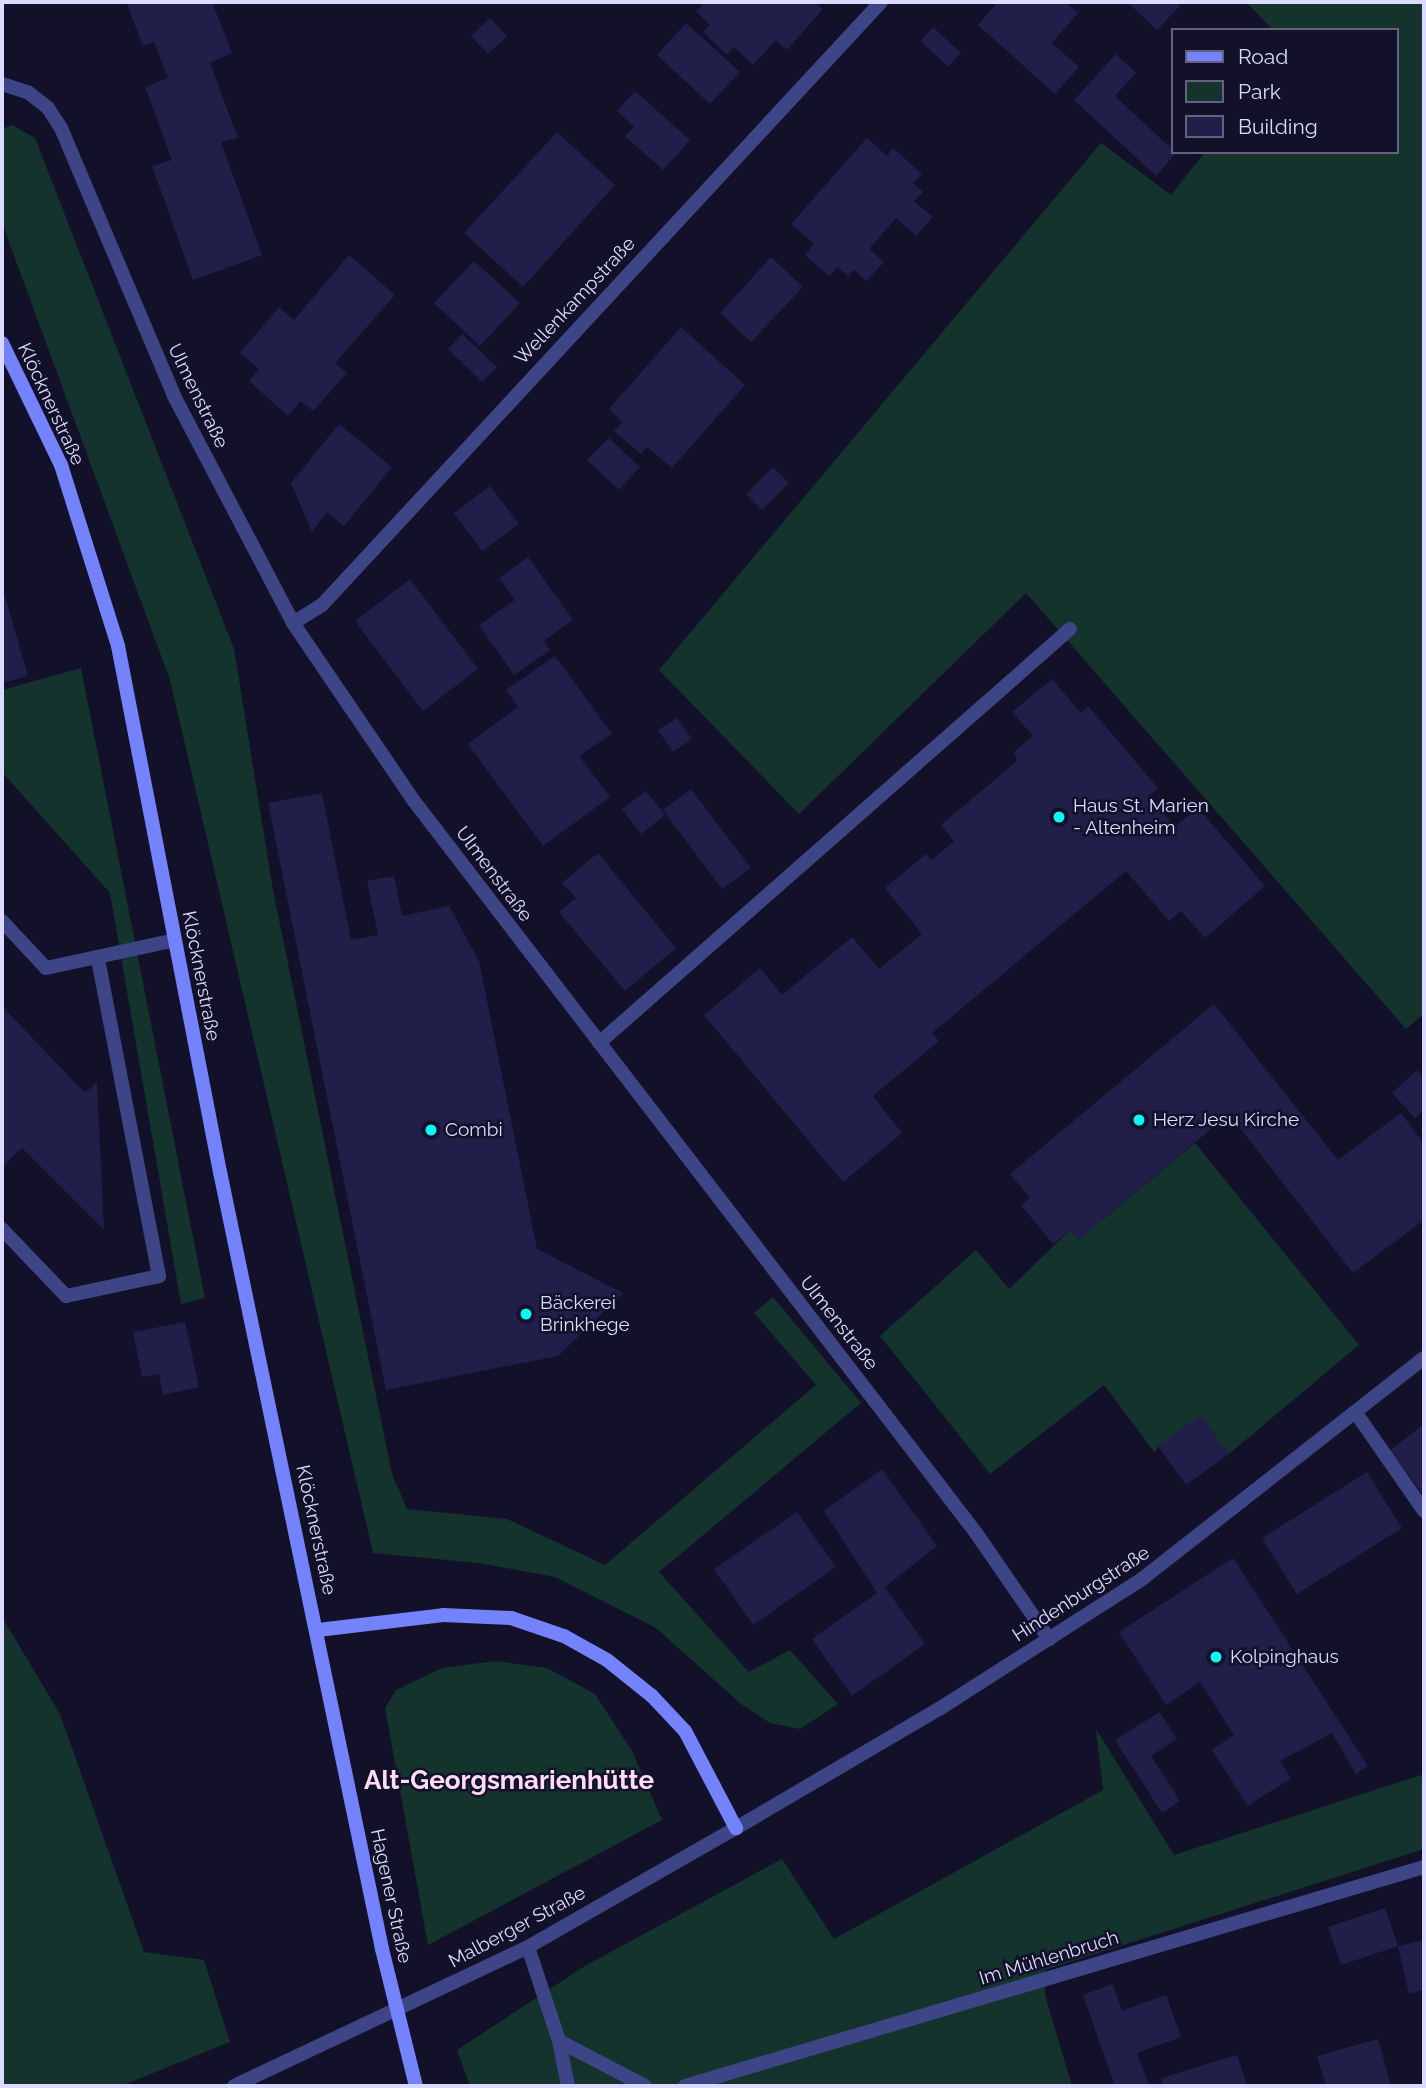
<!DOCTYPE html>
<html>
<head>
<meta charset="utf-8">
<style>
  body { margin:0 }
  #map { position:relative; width:1426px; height:2088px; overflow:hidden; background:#121129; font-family:Raleway,sans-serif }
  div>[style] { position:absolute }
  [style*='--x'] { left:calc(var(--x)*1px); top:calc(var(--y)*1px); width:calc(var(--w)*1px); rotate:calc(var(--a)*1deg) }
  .green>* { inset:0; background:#14332d }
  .building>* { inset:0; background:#211e49 }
  .service>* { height:14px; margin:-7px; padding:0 7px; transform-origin:7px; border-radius:7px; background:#3e4586 }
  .minor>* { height:14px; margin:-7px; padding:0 7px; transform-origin:7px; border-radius:7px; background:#3e4586 }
  .tertiary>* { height:14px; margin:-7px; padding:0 7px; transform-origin:7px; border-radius:7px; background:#3e4586 }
  .secondary>* { height:14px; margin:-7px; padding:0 7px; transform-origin:7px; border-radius:7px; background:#7483fb }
  .secondary-bridge>* { height:14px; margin:-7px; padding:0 7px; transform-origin:7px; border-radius:7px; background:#7483fb }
  .dots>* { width:19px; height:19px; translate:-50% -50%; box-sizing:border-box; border:4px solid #121129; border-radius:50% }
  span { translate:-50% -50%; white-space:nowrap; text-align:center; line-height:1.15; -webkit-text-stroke:5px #121129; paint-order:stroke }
  .street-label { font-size:19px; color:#dadbfe }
  .poi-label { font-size:19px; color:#dadbfe }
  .left { translate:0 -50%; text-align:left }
  .district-label { font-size:26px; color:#fedcf6; font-weight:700 }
  .frame { position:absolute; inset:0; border:4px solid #dadbfe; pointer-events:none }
  .legend { position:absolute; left:1171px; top:28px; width:228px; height:126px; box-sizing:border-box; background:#121129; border:2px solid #62627e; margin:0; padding:9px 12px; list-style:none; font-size:21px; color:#dadbfe }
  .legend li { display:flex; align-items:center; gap:14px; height:35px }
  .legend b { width:35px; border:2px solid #62627e }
</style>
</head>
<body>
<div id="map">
  <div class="green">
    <div style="clip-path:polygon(1246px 2px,1424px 2px,1424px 1014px,1406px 1029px,1026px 593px,799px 814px,659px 670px,1101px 143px,1171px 195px,1205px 152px,1396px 152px,1396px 30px,1273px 30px)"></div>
    <div style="clip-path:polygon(12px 125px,35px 138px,234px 649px,273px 890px,392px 1474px,407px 1509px,507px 1519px,605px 1565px,816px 1385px,754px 1313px,773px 1297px,861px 1403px,659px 1572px,749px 1672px,790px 1650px,838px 1704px,800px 1729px,770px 1723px,741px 1704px,656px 1628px,555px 1577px,479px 1563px,373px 1553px,170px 680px,2px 223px,2px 129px)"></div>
    <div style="clip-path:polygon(81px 668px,205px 1298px,181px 1304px,110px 893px,2px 772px,2px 690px)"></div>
    <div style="clip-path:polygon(1195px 1143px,1359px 1345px,1229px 1454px,1158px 1446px,1155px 1453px,1104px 1385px,990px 1474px,880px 1336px,976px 1250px,1009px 1289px,1070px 1230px,1078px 1240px)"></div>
    <div style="clip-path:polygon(2px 1617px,60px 1714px,144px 1952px,204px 1960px,230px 2042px,121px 2086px,2px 2086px)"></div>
    <div style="clip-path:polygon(496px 1661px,547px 1668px,595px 1694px,632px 1751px,662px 1820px,428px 1945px,385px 1708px,396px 1690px,442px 1668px)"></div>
    <div style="clip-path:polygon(1096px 1729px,1174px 1855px,1424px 1774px,1424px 1849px,1045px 1970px,1045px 1995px,1072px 2086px,470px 2086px,457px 2050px,585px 1966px,782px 1859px,834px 1939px,1103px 1790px)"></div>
  </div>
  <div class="building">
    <div style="clip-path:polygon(126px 2px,212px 2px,232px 53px,210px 63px,238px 138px,221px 142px,262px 255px,193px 280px,152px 166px,172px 160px,145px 87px,168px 78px,154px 42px,143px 46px)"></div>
    <div style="clip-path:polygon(705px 2px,814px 2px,823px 9px,787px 50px,776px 40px,753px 65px,734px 47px,727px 55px,703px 32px,710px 25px,696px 11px)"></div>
    <div style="clip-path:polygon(998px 2px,1065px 2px,1078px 13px,1052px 43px,1079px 67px,1055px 94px,978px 25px)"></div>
    <div style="clip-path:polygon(1127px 2px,1175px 2px,1180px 6px,1157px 30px)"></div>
    <div style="clip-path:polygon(490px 18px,507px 36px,488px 54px,471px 36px)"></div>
    <div style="clip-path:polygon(686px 23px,740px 72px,710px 104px,657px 55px)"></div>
    <div style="clip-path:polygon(933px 27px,961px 53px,948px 67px,921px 41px)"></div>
    <div style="clip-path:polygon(1116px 54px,1136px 73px,1115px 96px,1176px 153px,1156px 176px,1074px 100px)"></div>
    <div style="clip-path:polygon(635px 91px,690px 140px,663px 170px,625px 136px,634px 127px,617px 111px)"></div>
    <div style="clip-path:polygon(557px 132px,615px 185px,523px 287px,464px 233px)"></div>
    <div style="clip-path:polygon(867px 138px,887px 156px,893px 148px,922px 174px,913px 183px,923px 192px,914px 201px,933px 217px,916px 236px,896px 218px,869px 249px,884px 262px,866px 281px,854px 270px,848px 276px,837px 267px,829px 276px,805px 255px,814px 244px,791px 224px)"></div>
    <div style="clip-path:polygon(349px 255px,395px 295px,335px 363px,347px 373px,313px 411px,300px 401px,288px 416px,249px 381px,259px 369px,240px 353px,279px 307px,294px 320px)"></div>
    <div style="clip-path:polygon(771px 257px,803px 287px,751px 342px,720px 313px)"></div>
    <div style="clip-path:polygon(474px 261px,520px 303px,480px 346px,434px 303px)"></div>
    <div style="clip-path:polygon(681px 327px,745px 385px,672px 468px,647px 447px,641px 454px,614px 431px,623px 422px,609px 409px)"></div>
    <div style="clip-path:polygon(462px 334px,497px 367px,482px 382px,448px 349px)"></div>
    <div style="clip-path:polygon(339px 424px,392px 467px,344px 526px,327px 512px,312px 532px,291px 483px)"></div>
    <div style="clip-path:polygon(609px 438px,640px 467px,619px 490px,587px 460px)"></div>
    <div style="clip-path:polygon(773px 467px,789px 483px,762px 510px,746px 494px)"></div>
    <div style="clip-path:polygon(490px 486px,519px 524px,482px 551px,454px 513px)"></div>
    <div style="clip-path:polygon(528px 557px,573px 620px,544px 641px,550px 650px,514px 675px,479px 625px,515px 600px,499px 578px)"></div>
    <div style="clip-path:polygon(410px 579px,478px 669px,423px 711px,355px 621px)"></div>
    <div style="clip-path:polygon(2px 586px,28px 676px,2px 683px)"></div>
    <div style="clip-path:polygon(555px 656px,612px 734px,579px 756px,610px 797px,543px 846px,468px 744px,518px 707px,506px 690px)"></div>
    <div style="clip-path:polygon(1052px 679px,1081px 713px,1088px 706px,1158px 788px,1149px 796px,1175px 827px,1198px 808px,1265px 886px,1205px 938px,1181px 911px,1169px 921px,1126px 871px,932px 1033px,939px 1041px,873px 1096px,902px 1133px,843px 1182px,704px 1015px,760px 968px,782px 995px,852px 937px,879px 969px,922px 934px,885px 888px,926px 854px,932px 860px,954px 841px,941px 825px,1017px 761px,1014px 752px,1033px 736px,1012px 712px)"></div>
    <div style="clip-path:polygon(677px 718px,692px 739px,673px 752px,658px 730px)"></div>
    <div style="clip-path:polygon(691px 789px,751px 868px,722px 889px,663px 810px)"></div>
    <div style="clip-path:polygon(646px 791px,665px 815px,641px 834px,622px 809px)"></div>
    <div style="clip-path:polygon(322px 793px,351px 940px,378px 935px,367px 881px,394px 876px,402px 916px,449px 906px,479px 961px,537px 1249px,623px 1293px,558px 1356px,386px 1390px,268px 803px)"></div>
    <div style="clip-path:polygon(598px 853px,676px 948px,625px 991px,559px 912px,576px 898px,562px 883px)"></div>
    <div style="clip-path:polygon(1214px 1004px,1338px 1160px,1401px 1113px,1424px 1144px,1424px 1220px,1353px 1273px,1229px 1114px,1078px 1240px,1070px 1230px,1053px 1244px,1021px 1205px,1030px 1198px,1010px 1174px)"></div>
    <div style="clip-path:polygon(2px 1006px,85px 1093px,97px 1082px,104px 1230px,22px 1148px,2px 1167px)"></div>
    <div style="clip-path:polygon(1417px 1070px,1424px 1079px,1424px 1110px,1415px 1118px,1392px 1093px)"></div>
    <div style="clip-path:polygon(185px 1322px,199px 1387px,163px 1395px,159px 1374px,142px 1377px,133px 1332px)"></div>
    <div style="clip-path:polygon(1201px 1415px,1229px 1454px,1186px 1485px,1158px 1446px)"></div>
    <div style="clip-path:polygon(1424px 1424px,1424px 1496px,1390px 1450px)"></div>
    <div style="clip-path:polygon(882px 1469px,937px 1546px,885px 1587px,925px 1644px,852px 1696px,812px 1639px,877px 1593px,824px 1511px)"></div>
    <div style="clip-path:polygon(1367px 1472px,1402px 1528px,1297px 1594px,1262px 1538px)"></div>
    <div style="clip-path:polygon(797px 1512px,836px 1567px,753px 1625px,714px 1569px)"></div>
    <div style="clip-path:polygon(1233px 1558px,1368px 1766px,1356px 1774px,1332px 1733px,1280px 1761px,1291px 1778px,1248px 1806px,1212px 1750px,1234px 1735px,1200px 1682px,1166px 1705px,1119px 1632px)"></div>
    <div style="clip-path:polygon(1160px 1712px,1177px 1739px,1151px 1756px,1180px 1801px,1162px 1813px,1115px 1740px)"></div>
    <div style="clip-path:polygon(1385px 1908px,1398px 1946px,1341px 1965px,1328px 1927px)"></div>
    <div style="clip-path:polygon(1424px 1940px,1424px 1990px,1409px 1994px,1398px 1946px)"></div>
    <div style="clip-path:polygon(1113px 1984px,1122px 2011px,1166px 1995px,1181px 2037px,1137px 2053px,1149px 2086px,1115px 2086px,1083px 1995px)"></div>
    <div style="clip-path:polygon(1378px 2039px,1391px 2086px,1326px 2086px,1317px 2056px)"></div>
    <div style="clip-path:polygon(1237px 2055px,1247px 2086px,1163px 2086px,1161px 2078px)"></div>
  </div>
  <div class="service">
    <div style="--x:2;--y:921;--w:64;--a:46.9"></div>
    <div style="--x:46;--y:968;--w:132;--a:-12.2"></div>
    <div style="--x:2;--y:1229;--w:93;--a:46.3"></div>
    <div style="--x:66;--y:1296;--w:95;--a:-12.1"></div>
    <div style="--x:159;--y:1276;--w:324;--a:-100.9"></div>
    <div style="--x:1356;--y:1413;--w:119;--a:55.2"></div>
    <div style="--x:559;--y:2041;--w:97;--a:27.6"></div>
    <div style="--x:685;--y:2086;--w:771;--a:-16.51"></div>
  </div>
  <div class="minor">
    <div style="--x:2;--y:84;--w:28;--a:18"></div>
    <div style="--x:29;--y:93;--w:24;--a:38"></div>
    <div style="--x:48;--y:108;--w:24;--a:57"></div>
    <div style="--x:61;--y:128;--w:291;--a:67.1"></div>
    <div style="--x:174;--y:396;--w:256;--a:62.3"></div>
    <div style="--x:293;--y:623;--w:215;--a:55.8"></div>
    <div style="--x:414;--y:801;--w:923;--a:52.48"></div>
    <div style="--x:976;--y:1533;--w:129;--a:55.4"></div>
    <div style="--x:293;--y:623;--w:34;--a:-32"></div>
    <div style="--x:322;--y:605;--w:822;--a:-47.17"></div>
    <div style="--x:599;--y:1043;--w:627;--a:-41.31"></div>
    <div style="--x:736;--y:1828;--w:235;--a:-30.4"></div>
    <div style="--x:939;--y:1709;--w:241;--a:-32.6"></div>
    <div style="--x:1142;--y:1579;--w:358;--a:-38.1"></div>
    <div style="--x:528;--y:1947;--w:99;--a:71.7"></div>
    <div style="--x:559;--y:2041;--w:46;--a:78.7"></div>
  </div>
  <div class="tertiary">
    <div style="--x:234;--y:2086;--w:325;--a:-25.3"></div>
    <div style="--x:528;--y:1947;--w:240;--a:-29.8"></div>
  </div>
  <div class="secondary">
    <div style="--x:2;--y:343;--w:136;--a:64.2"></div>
    <div style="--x:61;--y:465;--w:190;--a:72.5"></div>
    <div style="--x:118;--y:646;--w:536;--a:79.03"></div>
    <div style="--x:220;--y:1172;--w:794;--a:78.22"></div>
    <div style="--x:318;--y:1630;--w:126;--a:-6.8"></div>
    <div style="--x:443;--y:1615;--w:68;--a:2.5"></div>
    <div style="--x:511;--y:1618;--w:56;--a:18.8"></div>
    <div style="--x:564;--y:1636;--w:49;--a:29.2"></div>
    <div style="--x:607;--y:1660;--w:58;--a:38.7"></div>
    <div style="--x:652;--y:1696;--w:48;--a:46.7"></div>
    <div style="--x:685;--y:1731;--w:110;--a:62.3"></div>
  </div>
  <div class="secondary-bridge">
    <div style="--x:382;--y:1949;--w:141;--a:76.1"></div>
  </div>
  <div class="dots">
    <div style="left:1059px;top:817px;background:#0cf7f0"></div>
    <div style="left:1139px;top:1120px;background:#0cf7f0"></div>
    <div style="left:431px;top:1130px;background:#0cf7f0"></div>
    <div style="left:526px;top:1314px;background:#0cf7f0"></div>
    <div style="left:1216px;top:1657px;background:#0cf7f0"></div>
  </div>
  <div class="street-label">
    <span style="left:575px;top:301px;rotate:-47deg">Wellenkampstraße</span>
    <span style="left:198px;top:396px;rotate:64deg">Ulmenstraße</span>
    <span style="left:51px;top:404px;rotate:65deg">Klöcknerstraße</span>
    <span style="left:494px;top:874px;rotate:53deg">Ulmenstraße</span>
    <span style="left:201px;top:976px;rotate:79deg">Klöcknerstraße</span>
    <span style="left:839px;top:1323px;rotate:52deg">Ulmenstraße</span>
    <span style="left:316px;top:1530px;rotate:78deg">Klöcknerstraße</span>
    <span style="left:1081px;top:1594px;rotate:-33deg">Hindenburgstraße</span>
    <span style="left:391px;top:1896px;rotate:78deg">Hagener Straße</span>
    <span style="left:517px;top:1927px;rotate:-28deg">Malberger Straße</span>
    <span style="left:1049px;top:1958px;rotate:-17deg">Im Mühlenbruch</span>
  </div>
  <div class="poi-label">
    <span class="left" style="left:1073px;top:817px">Haus St. Marien<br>- Altenheim</span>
    <span class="left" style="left:1153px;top:1120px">Herz Jesu Kirche</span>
    <span class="left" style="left:445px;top:1130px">Combi</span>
    <span class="left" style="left:540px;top:1314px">Bäckerei<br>Brinkhege</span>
    <span class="left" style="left:1230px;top:1657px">Kolpinghaus</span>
  </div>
  <div class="district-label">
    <span style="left:509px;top:1781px">Alt-Georgsmarienhütte</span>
  </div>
  <div class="frame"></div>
  <ul class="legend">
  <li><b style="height:9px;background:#7483fb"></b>Road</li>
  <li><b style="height:19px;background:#14332d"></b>Park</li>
  <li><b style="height:19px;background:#211e49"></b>Building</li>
  </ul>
</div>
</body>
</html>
